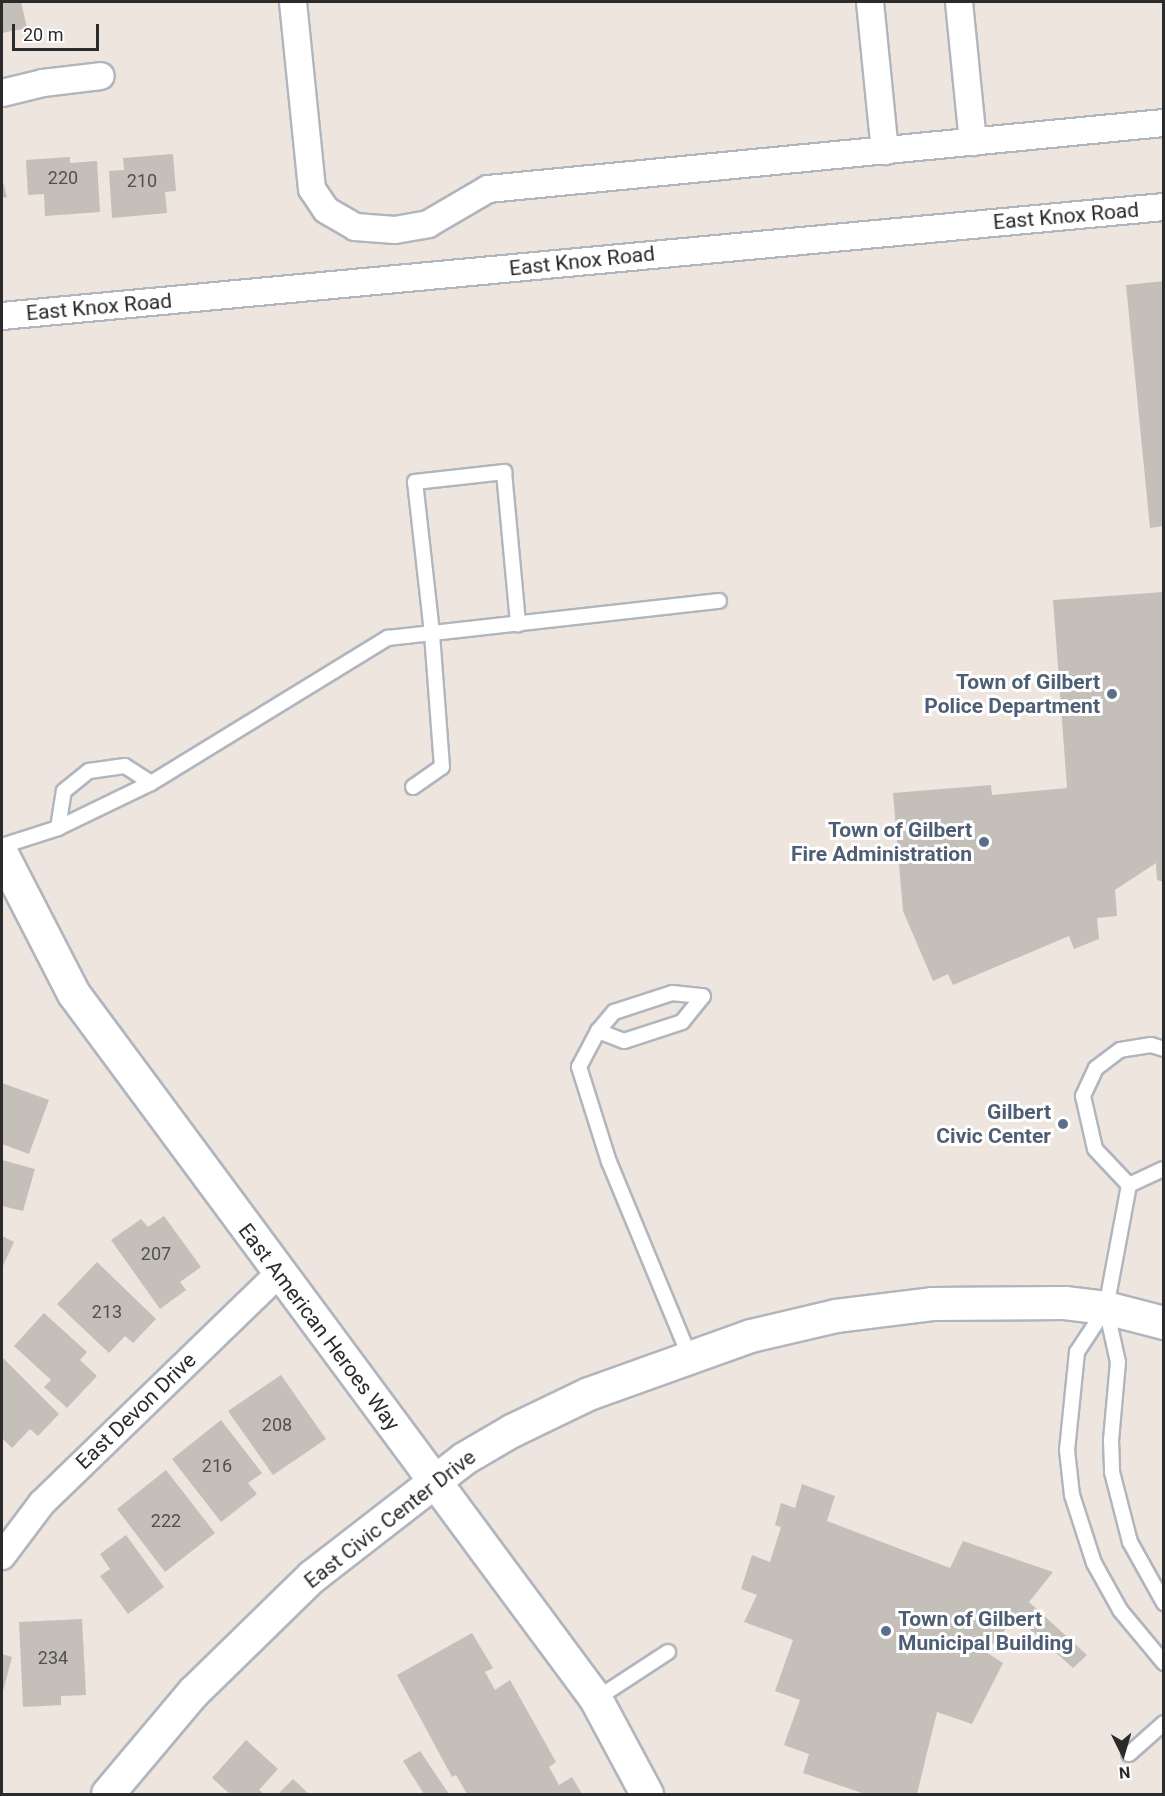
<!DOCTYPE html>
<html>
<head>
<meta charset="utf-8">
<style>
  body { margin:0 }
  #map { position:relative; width:1165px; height:1796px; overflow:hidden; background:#ede5de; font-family:Roboto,sans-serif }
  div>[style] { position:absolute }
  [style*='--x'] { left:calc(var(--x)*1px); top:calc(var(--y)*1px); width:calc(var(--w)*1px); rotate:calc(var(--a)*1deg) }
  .building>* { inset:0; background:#c5bfba }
  .roads { filter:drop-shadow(2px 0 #b1b5be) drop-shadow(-2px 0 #b1b5be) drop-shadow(0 2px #b1b5be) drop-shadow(0 -2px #b1b5be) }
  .service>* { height:14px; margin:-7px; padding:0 7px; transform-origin:7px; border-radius:7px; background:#fff }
  .minor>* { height:26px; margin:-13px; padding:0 13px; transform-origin:13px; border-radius:13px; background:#fff }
  .tertiary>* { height:32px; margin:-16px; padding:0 16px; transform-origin:16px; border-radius:16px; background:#fff }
  .dots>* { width:16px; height:16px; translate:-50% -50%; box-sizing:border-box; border:3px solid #fff; border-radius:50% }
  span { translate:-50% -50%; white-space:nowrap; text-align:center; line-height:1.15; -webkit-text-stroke:6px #fff; paint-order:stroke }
  .number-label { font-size:18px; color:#52504f }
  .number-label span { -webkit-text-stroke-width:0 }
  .street-label { font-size:21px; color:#2b2b2b }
  .service-label { font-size:21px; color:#4e5e75; font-weight:700 }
  .right { translate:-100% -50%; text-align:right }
  .left { translate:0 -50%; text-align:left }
  .frame { position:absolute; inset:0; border:3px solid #2b2b2b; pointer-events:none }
  .north { position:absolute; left:1093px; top:1724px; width:60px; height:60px; -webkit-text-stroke:4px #fff; paint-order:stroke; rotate:175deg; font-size:16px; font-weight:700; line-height:24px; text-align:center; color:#2b2b2b }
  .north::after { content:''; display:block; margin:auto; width:21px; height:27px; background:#2b2b2b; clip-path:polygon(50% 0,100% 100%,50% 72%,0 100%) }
  .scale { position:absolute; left:12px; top:24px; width:87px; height:27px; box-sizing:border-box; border:3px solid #2b2b2b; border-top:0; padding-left:8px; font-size:18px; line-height:21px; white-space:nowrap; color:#2b2b2b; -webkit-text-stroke:4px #fff; paint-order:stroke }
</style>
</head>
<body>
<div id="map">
  <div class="building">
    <div style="clip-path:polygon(2px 2px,21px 2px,27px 28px,2px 33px)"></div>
    <div style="clip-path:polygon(173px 154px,176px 191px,165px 192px,167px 213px,112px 218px,109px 171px,124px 170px,123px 158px)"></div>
    <div style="clip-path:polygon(70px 157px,70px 163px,97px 161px,100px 212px,45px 216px,44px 194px,28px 195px,26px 160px)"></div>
    <div style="clip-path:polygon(2px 178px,7px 197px,2px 198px)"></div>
    <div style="clip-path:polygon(1164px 281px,1164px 526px,1150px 528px,1126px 285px)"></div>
    <div style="clip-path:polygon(1164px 592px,1164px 882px,1157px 880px,1156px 863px,1115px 890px,1117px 916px,1097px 918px,1099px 939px,1074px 949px,1069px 936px,953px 985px,948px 974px,933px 981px,903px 911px,893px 793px,991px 785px,992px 795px,1067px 788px,1053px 600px)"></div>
    <div style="clip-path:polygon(2px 1083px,49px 1100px,29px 1154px,2px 1144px)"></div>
    <div style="clip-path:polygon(2px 1160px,35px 1169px,23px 1211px,2px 1206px)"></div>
    <div style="clip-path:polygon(164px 1216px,201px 1267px,180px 1282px,186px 1290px,160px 1309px,111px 1240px,141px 1219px,148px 1227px)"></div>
    <div style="clip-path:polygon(2px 1236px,14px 1242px,2px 1268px)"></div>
    <div style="clip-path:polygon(97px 1262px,156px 1319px,133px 1343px,125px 1336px,109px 1353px,57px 1304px)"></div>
    <div style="clip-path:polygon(44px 1313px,87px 1352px,80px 1360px,97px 1376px,67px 1408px,44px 1387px,51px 1380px,14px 1346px)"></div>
    <div style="clip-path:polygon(2px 1357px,59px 1414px,38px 1436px,30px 1429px,12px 1448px,2px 1438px)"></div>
    <div style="clip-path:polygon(281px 1375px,326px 1439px,273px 1475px,228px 1411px)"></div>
    <div style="clip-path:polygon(221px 1420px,262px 1473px,248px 1483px,257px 1494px,221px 1522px,172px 1459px)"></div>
    <div style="clip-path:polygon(166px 1470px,215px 1533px,165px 1572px,117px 1509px)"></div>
    <div style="clip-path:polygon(802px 1484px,835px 1496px,827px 1521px,950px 1568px,963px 1541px,1053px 1572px,1029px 1602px,1087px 1655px,1073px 1668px,1016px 1617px,986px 1652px,1003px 1663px,972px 1724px,937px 1712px,917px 1794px,865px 1794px,803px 1773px,809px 1754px,784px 1745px,800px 1700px,775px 1691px,793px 1640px,744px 1622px,757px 1595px,741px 1589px,752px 1555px,770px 1562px,781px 1527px,775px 1525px,781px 1503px,795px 1508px)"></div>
    <div style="clip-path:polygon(126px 1535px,164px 1587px,128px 1614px,100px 1576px,110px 1569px,100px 1554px)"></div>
    <div style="clip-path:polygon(82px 1619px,86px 1695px,61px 1696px,61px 1705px,23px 1707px,19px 1622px)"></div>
    <div style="clip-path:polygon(472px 1633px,493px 1668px,485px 1672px,495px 1690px,510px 1680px,556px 1762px,549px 1767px,559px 1785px,572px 1777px,582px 1794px,467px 1794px,456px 1775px,452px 1777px,397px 1675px)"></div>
    <div style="clip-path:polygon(2px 1654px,12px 1657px,2px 1695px)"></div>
    <div style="clip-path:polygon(246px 1740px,278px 1769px,259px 1790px,264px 1794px,230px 1794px,212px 1778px)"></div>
    <div style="clip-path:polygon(420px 1751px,449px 1794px,424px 1794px,403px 1761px)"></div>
    <div style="clip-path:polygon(293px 1779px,309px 1794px,278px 1794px)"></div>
  </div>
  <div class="roads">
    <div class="service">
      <div style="--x:413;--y:787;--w:35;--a:-35"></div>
      <div style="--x:442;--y:767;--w:134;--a:-94.3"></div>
      <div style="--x:432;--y:633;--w:152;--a:-96.4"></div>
      <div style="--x:415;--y:482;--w:90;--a:-6.4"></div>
      <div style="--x:504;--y:472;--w:153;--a:84.7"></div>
      <div style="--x:58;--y:828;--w:37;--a:-81"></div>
      <div style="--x:64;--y:791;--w:32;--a:-39"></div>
      <div style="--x:89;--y:771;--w:36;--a:-8"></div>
      <div style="--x:125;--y:766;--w:31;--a:33"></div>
      <div style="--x:2;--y:846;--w:59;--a:-17.8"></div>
      <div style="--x:58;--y:828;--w:103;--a:-25.8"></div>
      <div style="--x:151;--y:783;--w:278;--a:-31.5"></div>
      <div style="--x:388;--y:638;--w:333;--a:-6.4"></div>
      <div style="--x:598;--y:1031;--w:28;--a:21"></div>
      <div style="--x:624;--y:1041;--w:61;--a:-18.1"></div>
      <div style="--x:682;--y:1022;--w:33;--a:-51"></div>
      <div style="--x:1164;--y:1049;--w:14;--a:-163"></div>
      <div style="--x:1151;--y:1045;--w:31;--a:171"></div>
      <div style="--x:1120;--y:1050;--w:30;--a:143"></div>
      <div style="--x:1096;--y:1068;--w:31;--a:115"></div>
      <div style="--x:1083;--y:1096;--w:54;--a:77.2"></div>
      <div style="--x:1095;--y:1149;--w:50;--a:46.6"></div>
      <div style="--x:1129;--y:1185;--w:38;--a:-25"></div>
      <div style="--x:1129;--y:1185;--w:125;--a:100.6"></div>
      <div style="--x:1106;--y:1308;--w:55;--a:77.5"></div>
      <div style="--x:1118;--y:1362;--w:78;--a:95.1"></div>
      <div style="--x:1111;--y:1440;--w:32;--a:88"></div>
      <div style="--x:1112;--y:1472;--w:72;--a:75.6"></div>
      <div style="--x:1130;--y:1542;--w:70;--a:60.9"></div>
      <div style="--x:1106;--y:1308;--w:53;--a:123.4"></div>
      <div style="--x:1077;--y:1352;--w:99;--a:95.8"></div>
      <div style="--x:1067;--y:1450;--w:45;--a:83.7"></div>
      <div style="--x:1072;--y:1495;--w:71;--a:72.1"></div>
      <div style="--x:1094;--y:1563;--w:54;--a:61"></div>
      <div style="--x:1120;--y:1610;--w:69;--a:50.3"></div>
      <div style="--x:689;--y:1355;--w:209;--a:-112.5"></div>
      <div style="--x:609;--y:1162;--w:100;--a:-107.5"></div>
      <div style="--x:579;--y:1067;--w:41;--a:-62.2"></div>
      <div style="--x:598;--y:1031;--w:25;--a:-50"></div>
      <div style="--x:614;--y:1012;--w:61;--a:-18.1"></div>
      <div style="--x:672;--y:993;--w:31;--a:6"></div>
      <div style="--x:596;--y:1699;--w:86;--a:-33.1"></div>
      <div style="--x:1129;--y:1754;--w:47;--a:-41.5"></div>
    </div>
    <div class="minor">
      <div style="--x:293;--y:2;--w:188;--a:84.2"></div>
      <div style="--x:312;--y:189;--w:25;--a:56"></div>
      <div style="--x:326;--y:210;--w:34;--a:30"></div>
      <div style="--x:355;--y:227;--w:40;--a:4.3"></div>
      <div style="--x:395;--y:230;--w:34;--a:-10"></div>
      <div style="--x:428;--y:224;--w:69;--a:-30.3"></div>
      <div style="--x:488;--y:189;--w:679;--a:-5.58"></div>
      <div style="--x:870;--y:2;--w:150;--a:84.3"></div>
      <div style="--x:959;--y:2;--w:141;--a:84.3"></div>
      <div style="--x:2;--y:93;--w:42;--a:-13.7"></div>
      <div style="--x:43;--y:83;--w:58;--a:-6.9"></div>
      <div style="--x:2;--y:316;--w:1167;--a:-5.36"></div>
      <div style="--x:2;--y:1556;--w:66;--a:-53"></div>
      <div style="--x:42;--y:1503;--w:330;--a:-44.1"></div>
    </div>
    <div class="tertiary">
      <div style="--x:2;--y:854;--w:157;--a:62.8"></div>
      <div style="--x:74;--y:994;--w:877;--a:53.48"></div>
      <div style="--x:596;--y:1699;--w:108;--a:61.8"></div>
      <div style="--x:108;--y:1794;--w:133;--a:-49.9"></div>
      <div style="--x:194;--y:1692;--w:165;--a:-44.3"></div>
      <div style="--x:312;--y:1577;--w:192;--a:-37.8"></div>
      <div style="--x:464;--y:1459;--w:56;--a:-30.3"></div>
      <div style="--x:512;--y:1431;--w:85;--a:-25.7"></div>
      <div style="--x:589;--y:1394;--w:172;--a:-19.7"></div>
      <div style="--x:751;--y:1336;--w:87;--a:-13.2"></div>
      <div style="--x:836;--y:1316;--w:97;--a:-7.1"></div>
      <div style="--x:932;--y:1304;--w:133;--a:-0.4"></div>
      <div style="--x:1065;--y:1303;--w:41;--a:7"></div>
      <div style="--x:1106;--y:1308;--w:60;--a:14.5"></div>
    </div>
  </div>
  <div class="dots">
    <div style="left:1112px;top:694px;background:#5c6f8a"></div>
    <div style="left:984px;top:842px;background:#5c6f8a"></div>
    <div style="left:1063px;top:1124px;background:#5c6f8a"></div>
    <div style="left:886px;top:1631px;background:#5c6f8a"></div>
  </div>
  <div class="number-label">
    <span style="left:63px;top:178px">220</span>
    <span style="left:142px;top:181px">210</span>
    <span style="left:156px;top:1254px">207</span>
    <span style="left:107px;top:1312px">213</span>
    <span style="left:277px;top:1425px">208</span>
    <span style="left:217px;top:1466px">216</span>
    <span style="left:166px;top:1521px">222</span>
    <span style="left:53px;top:1658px">234</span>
  </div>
  <div class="street-label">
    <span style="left:1066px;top:216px;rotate:-5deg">East Knox Road</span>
    <span style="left:582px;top:261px;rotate:-6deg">East Knox Road</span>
    <span style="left:99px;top:307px;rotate:-5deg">East Knox Road</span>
    <span style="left:319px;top:1327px;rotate:53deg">East American Heroes Way</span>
    <span style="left:136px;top:1411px;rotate:-44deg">East Devon Drive</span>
    <span style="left:390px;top:1519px;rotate:-38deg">East Civic Center Drive</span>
  </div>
  <div class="service-label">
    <span class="right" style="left:1100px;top:694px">Town of Gilbert<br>Police Department</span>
    <span class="right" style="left:972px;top:842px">Town of Gilbert<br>Fire Administration</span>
    <span class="right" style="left:1051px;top:1124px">Gilbert<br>Civic Center</span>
    <span class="left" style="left:898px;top:1631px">Town of Gilbert<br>Municipal Building</span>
  </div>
  <div class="frame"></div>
  <div class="north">N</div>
  <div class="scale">20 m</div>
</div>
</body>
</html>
